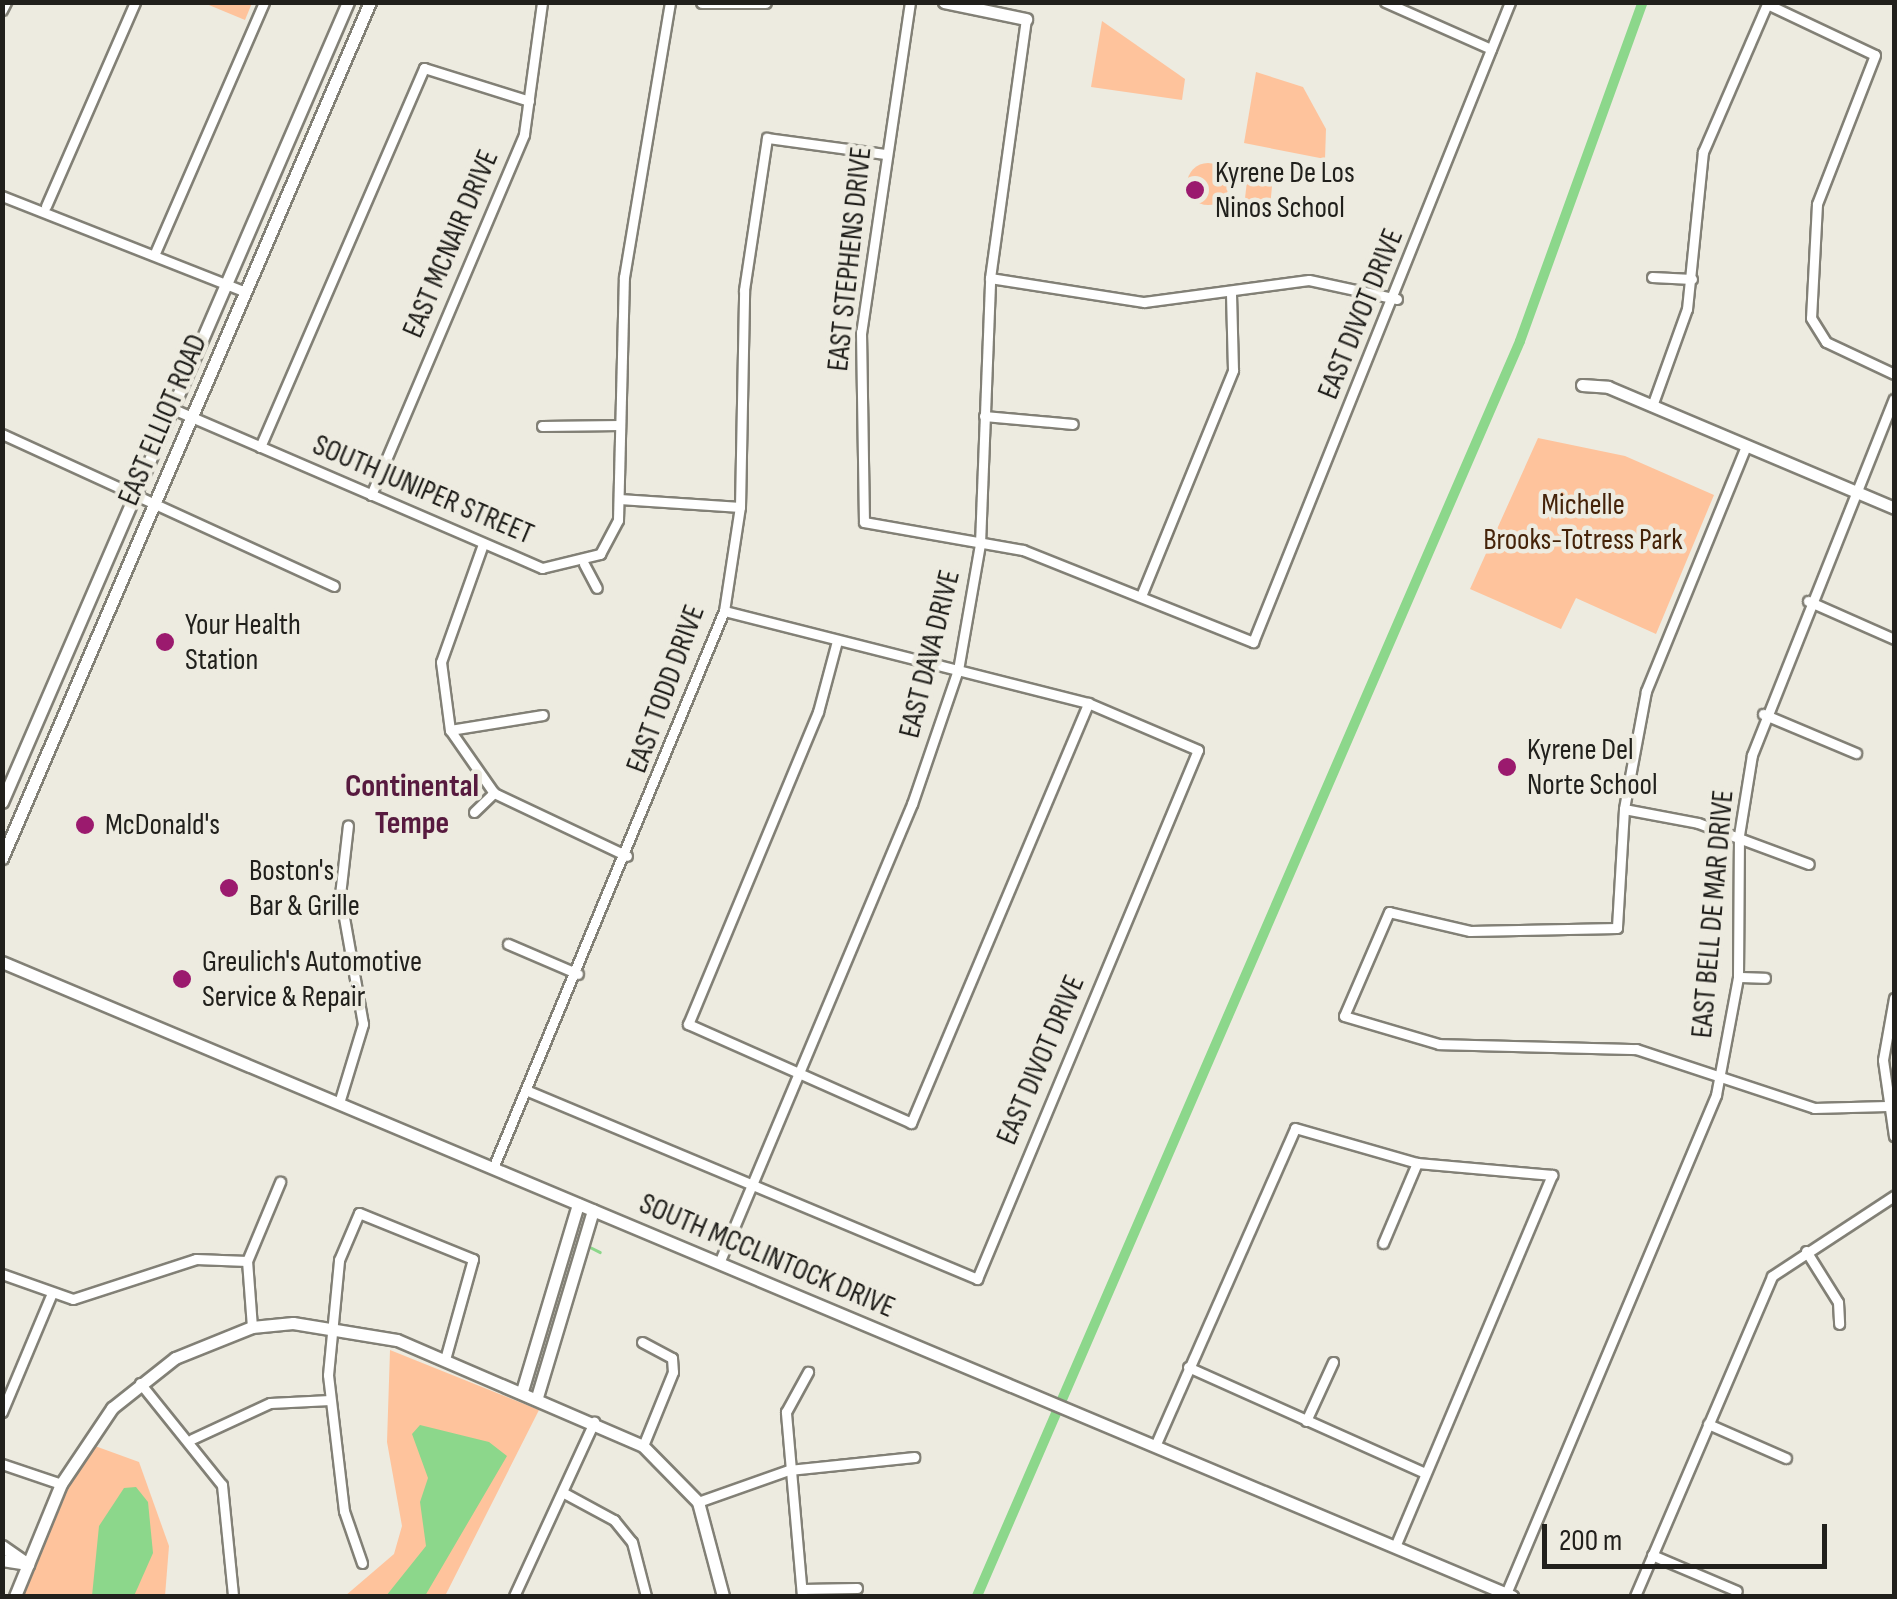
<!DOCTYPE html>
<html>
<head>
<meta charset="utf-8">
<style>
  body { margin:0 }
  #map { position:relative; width:1897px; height:1599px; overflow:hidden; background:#edebe0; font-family:"Sofia Sans Condensed",sans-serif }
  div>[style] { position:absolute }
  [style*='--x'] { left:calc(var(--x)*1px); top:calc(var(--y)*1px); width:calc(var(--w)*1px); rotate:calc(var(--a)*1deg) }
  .green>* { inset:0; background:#fec39c }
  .round { border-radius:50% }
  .water>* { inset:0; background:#8cd78b }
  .stream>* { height:2.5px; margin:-1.25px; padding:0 1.25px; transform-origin:1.25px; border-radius:1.25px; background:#8cd78b }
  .canal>* { height:10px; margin:-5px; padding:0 5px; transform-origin:5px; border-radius:5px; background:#8cd78b }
  .roads { filter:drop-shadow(2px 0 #828076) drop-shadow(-2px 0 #828076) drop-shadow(0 2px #828076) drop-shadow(0 -2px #828076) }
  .street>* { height:9px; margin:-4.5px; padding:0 4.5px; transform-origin:4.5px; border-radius:4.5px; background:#fff }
  .secondary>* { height:11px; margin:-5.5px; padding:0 5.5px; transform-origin:5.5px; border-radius:5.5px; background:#fff }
  .dots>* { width:28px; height:28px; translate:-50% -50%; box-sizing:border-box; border:5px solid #edebe0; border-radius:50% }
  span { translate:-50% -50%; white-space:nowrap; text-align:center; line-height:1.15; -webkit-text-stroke:9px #edebe0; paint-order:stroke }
  .poi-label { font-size:30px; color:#21201c }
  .left { translate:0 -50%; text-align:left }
  .street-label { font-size:30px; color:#21201c }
  .park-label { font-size:30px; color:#452309 }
  .neighbourhood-label { font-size:32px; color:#571a3f; font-weight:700 }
  .frame { position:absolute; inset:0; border:5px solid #21201c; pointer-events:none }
  .scale { position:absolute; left:1542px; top:1524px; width:285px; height:45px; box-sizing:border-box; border:5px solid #21201c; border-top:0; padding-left:12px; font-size:30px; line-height:35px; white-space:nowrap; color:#21201c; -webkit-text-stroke:8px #edebe0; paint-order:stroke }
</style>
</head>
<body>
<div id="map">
  <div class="green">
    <div style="clip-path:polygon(204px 3px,252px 2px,252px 3px,245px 20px)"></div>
    <div style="clip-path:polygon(1102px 21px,1185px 79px,1182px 100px,1091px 87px)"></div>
    <div style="clip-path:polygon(1256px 72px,1303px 87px,1326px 129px,1325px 159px,1244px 143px)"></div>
    <div style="clip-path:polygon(1249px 163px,1274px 165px,1269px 218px,1243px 216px)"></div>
    <div class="round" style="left:1187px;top:163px;width:42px;height:42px"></div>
    <div style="clip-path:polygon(1538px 438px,1625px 456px,1714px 495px,1656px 634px,1576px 598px,1561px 629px,1470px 589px)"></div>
    <div style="clip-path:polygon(390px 1350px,539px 1410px,445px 1596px,345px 1596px,394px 1554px,402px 1526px,387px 1442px)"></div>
    <div style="clip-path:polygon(84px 1442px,139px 1462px,169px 1546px,165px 1596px,15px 1596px)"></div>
  </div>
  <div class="water">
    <div style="clip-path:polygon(420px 1425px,489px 1442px,507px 1456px,425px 1596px,386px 1596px,426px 1546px,420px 1502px,428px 1478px,412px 1434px)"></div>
    <div style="clip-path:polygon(136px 1487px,148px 1502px,153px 1553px,134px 1596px,92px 1596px,99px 1526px,124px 1488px)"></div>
  </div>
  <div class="stream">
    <div style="--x:590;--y:1247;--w:11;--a:27"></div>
  </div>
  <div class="canal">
    <div style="--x:977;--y:1596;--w:1367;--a:-66.6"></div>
    <div style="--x:1520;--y:341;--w:361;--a:-70.1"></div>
  </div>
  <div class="roads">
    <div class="street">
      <div style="--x:910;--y:2;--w:334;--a:98.4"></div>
      <div style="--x:861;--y:332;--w:190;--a:89.1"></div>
      <div style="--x:864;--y:522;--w:161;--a:10"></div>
      <div style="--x:1023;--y:550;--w:248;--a:21.8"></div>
      <div style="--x:1253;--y:642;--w:690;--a:-68.12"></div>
      <div style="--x:1385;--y:2;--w:116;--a:23.9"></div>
      <div style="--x:1767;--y:4;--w:119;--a:25.3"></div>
      <div style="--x:1875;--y:55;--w:160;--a:111.3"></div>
      <div style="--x:1817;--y:204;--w:114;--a:93"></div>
      <div style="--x:1811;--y:318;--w:28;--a:58"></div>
      <div style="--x:1826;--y:342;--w:75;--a:25.2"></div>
      <div style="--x:2;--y:10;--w:9;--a:-63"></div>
      <div style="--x:2;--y:196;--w:262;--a:21.5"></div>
      <div style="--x:46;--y:206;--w:223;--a:-66.4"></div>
      <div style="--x:155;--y:253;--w:274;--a:-66.5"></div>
      <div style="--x:1652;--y:277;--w:40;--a:2.9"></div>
      <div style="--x:990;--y:278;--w:156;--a:8.9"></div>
      <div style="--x:1144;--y:302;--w:166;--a:-7.6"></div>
      <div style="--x:1309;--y:280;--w:90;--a:12.2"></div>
      <div style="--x:1652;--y:406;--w:103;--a:-70.2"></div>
      <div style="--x:1687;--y:309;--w:158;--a:-84.2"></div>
      <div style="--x:1703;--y:152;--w:163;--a:-66.6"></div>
      <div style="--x:173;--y:409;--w:402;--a:23.3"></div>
      <div style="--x:542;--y:568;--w:60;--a:-13.6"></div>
      <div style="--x:600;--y:554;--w:38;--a:-62"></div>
      <div style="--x:618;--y:520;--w:243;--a:-88.6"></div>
      <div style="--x:624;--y:277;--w:279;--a:-80.5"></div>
      <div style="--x:984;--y:416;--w:89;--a:5.1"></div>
      <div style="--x:542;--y:426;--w:78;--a:-0.7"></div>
      <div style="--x:2;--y:434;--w:365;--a:24.6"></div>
      <div style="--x:1746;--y:446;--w:265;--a:112.2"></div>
      <div style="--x:1646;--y:691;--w:120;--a:100.6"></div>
      <div style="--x:1624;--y:809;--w:119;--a:93.4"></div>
      <div style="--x:1617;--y:928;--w:147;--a:178.8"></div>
      <div style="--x:1470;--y:931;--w:83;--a:-166.8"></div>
      <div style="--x:1389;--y:912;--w:113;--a:113.4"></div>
      <div style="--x:1344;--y:1016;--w:99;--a:16.4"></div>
      <div style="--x:1439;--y:1044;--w:197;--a:1.5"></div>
      <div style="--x:1636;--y:1049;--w:188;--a:18.3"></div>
      <div style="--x:1814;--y:1108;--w:73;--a:-1.6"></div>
      <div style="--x:260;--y:447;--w:413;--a:-66.6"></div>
      <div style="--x:424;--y:68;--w:110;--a:17.4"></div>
      <div style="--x:371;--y:495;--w:392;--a:-67"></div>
      <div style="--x:524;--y:134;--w:133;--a:-82.2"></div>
      <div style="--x:620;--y:499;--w:120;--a:3.8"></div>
      <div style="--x:483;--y:544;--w:125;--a:109.6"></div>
      <div style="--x:441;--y:662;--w:69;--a:82.5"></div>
      <div style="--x:450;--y:730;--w:77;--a:55.1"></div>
      <div style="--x:494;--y:793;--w:147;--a:25.3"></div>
      <div style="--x:584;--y:564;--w:27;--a:62"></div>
      <div style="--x:1141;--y:596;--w:244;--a:-67.8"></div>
      <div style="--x:1233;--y:370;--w:79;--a:-91.5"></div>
      <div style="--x:1808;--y:601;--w:94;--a:23.8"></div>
      <div style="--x:837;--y:641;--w:73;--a:105"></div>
      <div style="--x:818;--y:712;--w:338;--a:112.6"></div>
      <div style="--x:688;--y:1024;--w:244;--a:23.9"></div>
      <div style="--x:911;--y:1123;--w:456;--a:-67.1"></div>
      <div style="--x:1763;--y:714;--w:101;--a:22.8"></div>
      <div style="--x:450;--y:730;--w:94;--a:-9.2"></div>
      <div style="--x:1624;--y:809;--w:75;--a:10.7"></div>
      <div style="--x:1698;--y:823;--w:118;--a:20.3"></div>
      <div style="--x:474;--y:812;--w:28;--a:-44"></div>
      <div style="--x:508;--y:944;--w:76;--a:23.2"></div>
      <div style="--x:1738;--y:977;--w:27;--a:2"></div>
      <div style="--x:1894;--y:998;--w:63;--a:100.1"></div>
      <div style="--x:1883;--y:1060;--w:77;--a:81.8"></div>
      <div style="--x:528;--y:1091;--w:487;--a:22.7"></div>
      <div style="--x:977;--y:1279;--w:573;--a:-67.33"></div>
      <div style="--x:1198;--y:750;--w:120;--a:-156.9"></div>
      <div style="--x:1088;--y:703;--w:375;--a:-165.8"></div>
      <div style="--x:339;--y:1103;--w:83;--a:-73.1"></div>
      <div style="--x:363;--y:1024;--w:131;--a:-100.1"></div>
      <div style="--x:340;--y:895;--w:70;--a:-83.5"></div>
      <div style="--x:493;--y:1168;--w:603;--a:-67.48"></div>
      <div style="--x:724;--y:611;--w:105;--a:-81.3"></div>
      <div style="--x:740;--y:507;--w:217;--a:-88.9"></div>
      <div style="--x:744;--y:290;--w:154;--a:-81.4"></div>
      <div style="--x:767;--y:138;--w:120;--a:7.7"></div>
      <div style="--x:1383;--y:1243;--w:87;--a:-67"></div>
      <div style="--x:1806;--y:1251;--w:60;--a:57.9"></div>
      <div style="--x:1838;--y:1302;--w:22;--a:87"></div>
      <div style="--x:719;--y:1263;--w:498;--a:-67.2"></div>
      <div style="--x:912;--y:804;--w:142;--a:-71.1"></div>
      <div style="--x:958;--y:670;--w:128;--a:-80.1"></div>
      <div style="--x:980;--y:544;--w:266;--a:-87.8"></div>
      <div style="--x:990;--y:278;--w:261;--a:-82.1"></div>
      <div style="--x:2;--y:1274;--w:75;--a:19.4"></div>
      <div style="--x:73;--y:1299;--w:129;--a:-18"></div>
      <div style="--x:196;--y:1259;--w:51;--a:2.2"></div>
      <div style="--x:252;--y:1327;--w:66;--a:-94.3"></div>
      <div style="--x:247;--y:1261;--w:86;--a:-67.3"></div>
      <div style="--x:642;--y:1342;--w:34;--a:28"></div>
      <div style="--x:672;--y:1358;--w:14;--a:86"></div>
      <div style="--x:673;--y:1372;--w:80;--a:112.1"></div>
      <div style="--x:1188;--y:1367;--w:260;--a:24.1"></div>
      <div style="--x:140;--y:1383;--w:131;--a:51.2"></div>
      <div style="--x:222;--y:1485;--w:112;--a:84.3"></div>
      <div style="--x:2;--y:1412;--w:129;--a:-67.2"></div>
      <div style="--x:1306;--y:1421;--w:65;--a:-65.4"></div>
      <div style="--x:1708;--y:1424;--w:85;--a:23.6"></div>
      <div style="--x:192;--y:1439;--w:86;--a:-24.8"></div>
      <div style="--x:270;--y:1403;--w:60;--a:-2.9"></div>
      <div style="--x:1155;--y:1446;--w:347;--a:-66.2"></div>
      <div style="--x:1295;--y:1128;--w:127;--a:16"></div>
      <div style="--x:1417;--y:1163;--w:136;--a:5.1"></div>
      <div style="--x:1552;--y:1175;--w:404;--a:112.9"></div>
      <div style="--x:2;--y:1464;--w:62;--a:18.7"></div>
      <div style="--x:564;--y:1493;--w:57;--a:28.4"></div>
      <div style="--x:614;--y:1520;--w:28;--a:51"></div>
      <div style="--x:632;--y:1542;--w:56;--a:75.5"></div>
      <div style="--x:698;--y:1502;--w:96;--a:-19.4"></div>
      <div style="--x:789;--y:1470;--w:126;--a:-5.9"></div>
      <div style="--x:1652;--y:1555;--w:92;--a:23"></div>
      <div style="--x:362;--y:1563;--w:55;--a:-109.1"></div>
      <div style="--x:344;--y:1511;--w:137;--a:-96.7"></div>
      <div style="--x:328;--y:1375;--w:116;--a:-84.5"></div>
      <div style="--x:339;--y:1260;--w:51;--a:-66.9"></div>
      <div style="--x:359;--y:1213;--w:123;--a:22"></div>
      <div style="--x:473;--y:1259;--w:104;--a:105.6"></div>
      <div style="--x:802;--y:1589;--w:55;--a:-1"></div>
      <div style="--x:514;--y:1596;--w:192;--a:-65.3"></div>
      <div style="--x:802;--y:1596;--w:185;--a:-95"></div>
      <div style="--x:786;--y:1412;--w:46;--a:-61.2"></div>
      <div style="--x:1505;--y:1596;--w:544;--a:-67.16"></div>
      <div style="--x:1716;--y:1095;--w:120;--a:-79.4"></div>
      <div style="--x:1738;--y:977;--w:142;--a:-89.6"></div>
      <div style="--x:1739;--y:835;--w:81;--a:-80.8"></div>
      <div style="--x:1752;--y:755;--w:383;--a:-68.3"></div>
      <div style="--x:1635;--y:1596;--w:348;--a:-66.8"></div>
      <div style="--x:1772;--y:1276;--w:146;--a:-33.3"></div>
    </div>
    <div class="secondary">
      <div style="--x:702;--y:2;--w:63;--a:0"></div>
      <div style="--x:944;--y:2;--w:84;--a:11.7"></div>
      <div style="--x:1582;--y:385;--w:26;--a:4"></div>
      <div style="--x:1608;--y:387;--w:311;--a:22.9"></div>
      <div style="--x:2;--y:802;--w:872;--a:-66.61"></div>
      <div style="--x:2;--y:858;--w:932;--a:-66.74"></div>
      <div style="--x:2;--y:962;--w:1638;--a:22.78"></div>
      <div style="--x:522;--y:1391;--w:195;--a:-73.3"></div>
      <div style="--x:537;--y:1397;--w:195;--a:-73.3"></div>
      <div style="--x:2;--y:1546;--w:32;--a:35"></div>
      <div style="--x:2;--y:1560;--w:26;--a:9"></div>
      <div style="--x:15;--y:1596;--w:121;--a:-67.7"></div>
      <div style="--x:61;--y:1484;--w:92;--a:-56.1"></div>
      <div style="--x:112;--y:1408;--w:80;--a:-38.4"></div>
      <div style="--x:175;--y:1358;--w:83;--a:-21.9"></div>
      <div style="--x:252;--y:1327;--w:41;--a:-5.6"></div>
      <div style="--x:293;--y:1323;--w:105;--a:9.3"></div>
      <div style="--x:397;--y:1340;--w:268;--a:23.3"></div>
      <div style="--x:643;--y:1446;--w:78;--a:45.5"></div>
      <div style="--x:698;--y:1502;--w:97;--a:75.1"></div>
    </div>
  </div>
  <div class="dots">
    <div style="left:1195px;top:190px;background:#9b1a6e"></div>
    <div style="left:165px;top:642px;background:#9b1a6e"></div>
    <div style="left:1507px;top:767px;background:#9b1a6e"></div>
    <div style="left:85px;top:825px;background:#9b1a6e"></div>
    <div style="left:229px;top:888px;background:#9b1a6e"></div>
    <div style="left:182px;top:979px;background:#9b1a6e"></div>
  </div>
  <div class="poi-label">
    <span class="left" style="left:1215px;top:190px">Kyrene De Los<br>Ninos School</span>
    <span class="left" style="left:185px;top:642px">Your Health<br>Station</span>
    <span class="left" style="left:1527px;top:767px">Kyrene Del<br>Norte School</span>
    <span class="left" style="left:105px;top:825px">McDonald's</span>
    <span class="left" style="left:249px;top:888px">Boston's<br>Bar &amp; Grille</span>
    <span class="left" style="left:202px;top:979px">Greulich's Automotive<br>Service &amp; Repair</span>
  </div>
  <div class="street-label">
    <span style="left:451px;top:244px;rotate:-67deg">EAST MCNAIR DRIVE</span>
    <span style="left:850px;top:259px;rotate:-84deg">EAST STEPHENS DRIVE</span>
    <span style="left:1361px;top:314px;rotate:-68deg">EAST DIVOT DRIVE</span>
    <span style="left:163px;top:420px;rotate:-67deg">EAST ELLIOT ROAD</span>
    <span style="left:423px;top:490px;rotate:23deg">SOUTH JUNIPER STREET</span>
    <span style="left:930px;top:654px;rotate:-76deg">EAST DAVA DRIVE</span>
    <span style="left:666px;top:689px;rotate:-70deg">EAST TODD DRIVE</span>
    <span style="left:1713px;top:914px;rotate:-85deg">EAST BELL DE MAR DRIVE</span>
    <span style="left:1041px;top:1060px;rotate:-67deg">EAST DIVOT DRIVE</span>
    <span style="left:767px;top:1256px;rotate:23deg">SOUTH MCCLINTOCK DRIVE</span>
  </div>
  <div class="park-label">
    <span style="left:1583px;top:522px">Michelle<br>Brooks-Totress Park</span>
  </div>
  <div class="neighbourhood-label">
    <span style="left:412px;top:806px">Continental<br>Tempe</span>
  </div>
  <div class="frame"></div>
  <div class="scale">200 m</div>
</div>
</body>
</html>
